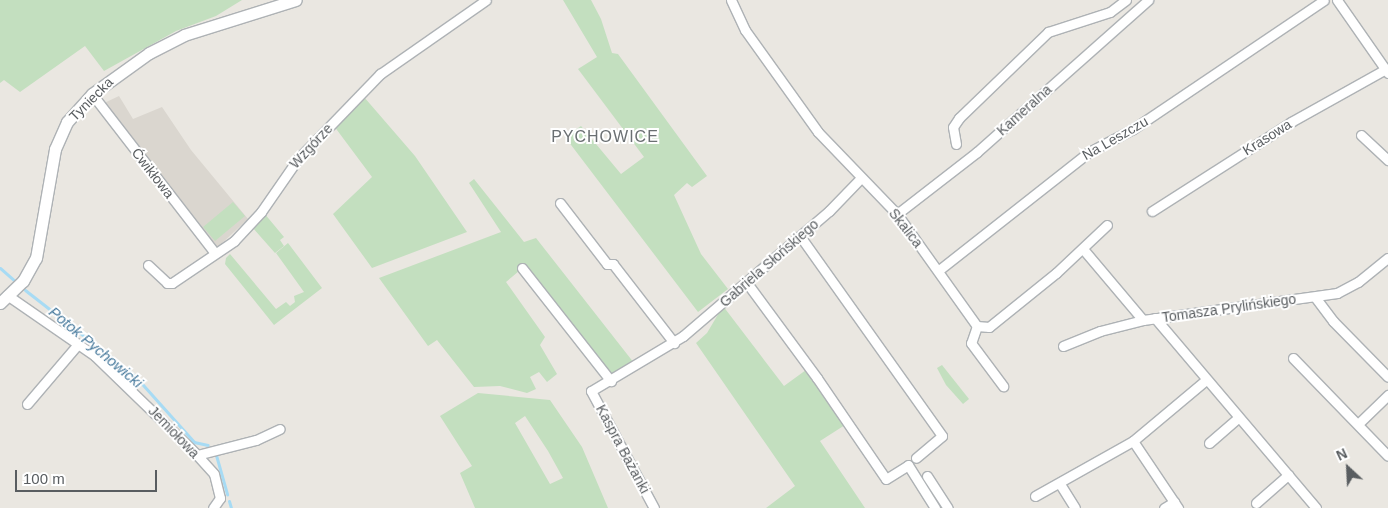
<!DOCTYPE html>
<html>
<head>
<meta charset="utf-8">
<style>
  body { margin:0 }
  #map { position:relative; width:1388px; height:508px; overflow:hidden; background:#eae7e1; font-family:Helvetica,sans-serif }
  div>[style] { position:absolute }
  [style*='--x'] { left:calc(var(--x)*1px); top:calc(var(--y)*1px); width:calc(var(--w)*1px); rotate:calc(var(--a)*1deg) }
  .education>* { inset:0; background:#dad6cf }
  .green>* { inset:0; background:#c3dfbf }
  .stream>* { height:3px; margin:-1.5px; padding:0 1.5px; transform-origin:1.5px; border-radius:1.5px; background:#a7dbf4 }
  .roads { filter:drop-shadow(1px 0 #aeb2b5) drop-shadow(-1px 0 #aeb2b5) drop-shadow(0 1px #aeb2b5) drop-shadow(0 -1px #aeb2b5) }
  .minor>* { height:9px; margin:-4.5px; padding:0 4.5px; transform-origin:4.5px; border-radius:4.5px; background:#fff }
  .tertiary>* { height:11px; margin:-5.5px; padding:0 5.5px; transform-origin:5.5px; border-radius:5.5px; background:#fff }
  span { translate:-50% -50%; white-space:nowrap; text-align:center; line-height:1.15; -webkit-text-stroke:4px #fff; paint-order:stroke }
  .street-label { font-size:14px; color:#595d60 }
  .water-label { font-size:15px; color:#45789b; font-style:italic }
  .quarter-label { font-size:16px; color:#6a6f72; letter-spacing:1px }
  .north { position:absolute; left:1323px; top:443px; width:50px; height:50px; -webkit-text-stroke:4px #fff; paint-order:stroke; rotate:335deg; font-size:14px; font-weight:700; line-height:20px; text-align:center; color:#595d60 }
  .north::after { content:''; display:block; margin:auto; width:18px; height:22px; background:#595d60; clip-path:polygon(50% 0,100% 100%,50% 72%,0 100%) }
  .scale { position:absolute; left:15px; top:470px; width:142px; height:22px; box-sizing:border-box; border:2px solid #595d60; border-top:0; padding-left:6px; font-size:15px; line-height:18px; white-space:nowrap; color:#595d60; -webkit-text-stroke:4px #fff; paint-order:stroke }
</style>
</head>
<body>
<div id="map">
  <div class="education">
    <div style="clip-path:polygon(119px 96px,133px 119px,162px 107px,191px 150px,248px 219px,220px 245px,216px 247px,102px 104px)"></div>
  </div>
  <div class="green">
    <div style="clip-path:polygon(0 0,242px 0,216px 16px,176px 31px,104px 71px,85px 46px,20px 92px,4px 80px,0 83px)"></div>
    <div style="clip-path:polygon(563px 0,591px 0,601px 19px,612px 53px,618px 54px,707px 176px,692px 187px,687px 183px,674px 195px,701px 254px,728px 289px,698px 312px,565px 137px,581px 126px,621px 174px,644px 157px,578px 69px,597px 57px)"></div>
    <div style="clip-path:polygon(364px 97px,415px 156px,467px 232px,372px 268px,333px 214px,372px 177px,334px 126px)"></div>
    <div style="clip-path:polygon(474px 179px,524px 242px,536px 238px,634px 363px,611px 375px,525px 266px,506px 282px,545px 337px,540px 345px,557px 374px,547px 382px,539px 372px,530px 377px,536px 389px,527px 393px,500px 386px,474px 387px,437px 340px,428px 346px,379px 278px,501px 232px,469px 183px)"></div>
    <div style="clip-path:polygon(233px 202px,245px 216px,215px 241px,203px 227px)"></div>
    <div style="clip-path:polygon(264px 213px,284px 237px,280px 240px,284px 246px,275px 253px,253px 228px)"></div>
    <div style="clip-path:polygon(288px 243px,322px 288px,274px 325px,225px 264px,226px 258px,230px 254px,276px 309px,286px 302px,290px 306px,295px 302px,294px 296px,304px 292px,276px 253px)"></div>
    <div style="clip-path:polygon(723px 306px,784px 386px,806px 370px,845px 425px,820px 441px,865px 508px,766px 508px,795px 486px,696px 343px,707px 333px)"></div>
    <div style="clip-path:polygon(942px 365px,969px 399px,963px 404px,946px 385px,937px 368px)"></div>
    <div style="clip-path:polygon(evenodd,478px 393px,550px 400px,582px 447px,608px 508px,475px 508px,460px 473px,472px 466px,440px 416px,478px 393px,525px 416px,548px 451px,563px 478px,550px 484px,515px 423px,525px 416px)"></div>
  </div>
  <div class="stream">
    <div style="--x:0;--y:268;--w:18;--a:41"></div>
    <div style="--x:25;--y:290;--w:140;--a:38"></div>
    <div style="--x:135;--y:376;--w:89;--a:48.2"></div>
    <div style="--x:194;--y:442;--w:14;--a:12"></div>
    <div style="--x:216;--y:455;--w:41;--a:74.2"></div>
    <div style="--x:229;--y:501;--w:7;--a:74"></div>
  </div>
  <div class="roads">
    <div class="minor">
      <div style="--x:731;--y:0;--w:33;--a:65"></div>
      <div style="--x:745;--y:30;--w:125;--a:54.4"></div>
      <div style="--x:818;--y:132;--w:114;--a:46.1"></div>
      <div style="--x:897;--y:214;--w:138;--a:54.5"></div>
      <div style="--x:977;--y:326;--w:12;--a:5"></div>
      <div style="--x:989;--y:327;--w:86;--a:-38.9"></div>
      <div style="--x:1056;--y:273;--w:70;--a:-43.3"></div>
      <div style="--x:1337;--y:0;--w:89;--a:55.1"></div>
      <div style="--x:92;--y:94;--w:201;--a:52.3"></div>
      <div style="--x:1361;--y:135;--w:37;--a:43"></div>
      <div style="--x:956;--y:144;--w:17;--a:-100"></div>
      <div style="--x:953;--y:127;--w:11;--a:-56"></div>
      <div style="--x:959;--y:118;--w:124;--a:-44"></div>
      <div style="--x:1048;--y:32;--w:65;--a:-17.9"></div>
      <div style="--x:1110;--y:12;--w:20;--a:-37"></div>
      <div style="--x:560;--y:203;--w:77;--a:52.4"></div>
      <div style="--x:607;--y:264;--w:6;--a:0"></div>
      <div style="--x:613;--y:264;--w:100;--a:52.3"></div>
      <div style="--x:1152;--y:211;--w:165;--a:-32.6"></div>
      <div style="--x:1291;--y:122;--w:109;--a:-29.2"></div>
      <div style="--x:897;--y:214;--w:101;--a:-37.8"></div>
      <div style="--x:977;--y:152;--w:229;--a:-41.6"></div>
      <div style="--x:800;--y:236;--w:245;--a:54.6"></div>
      <div style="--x:942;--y:436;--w:34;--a:140"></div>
      <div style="--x:1083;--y:249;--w:93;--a:49.8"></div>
      <div style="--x:148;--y:265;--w:26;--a:43"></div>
      <div style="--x:167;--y:283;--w:5;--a:0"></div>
      <div style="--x:172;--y:283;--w:75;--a:-34.1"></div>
      <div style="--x:234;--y:241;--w:40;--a:-47"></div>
      <div style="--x:261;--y:212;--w:63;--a:-55.3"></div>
      <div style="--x:297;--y:160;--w:120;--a:-46"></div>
      <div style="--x:380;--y:74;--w:129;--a:-34.9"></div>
      <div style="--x:522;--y:268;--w:144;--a:51.8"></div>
      <div style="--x:939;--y:270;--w:191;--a:-38.2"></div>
      <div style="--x:1089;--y:152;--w:50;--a:-27.6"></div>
      <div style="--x:1133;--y:129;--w:230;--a:-34"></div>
      <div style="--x:747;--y:283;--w:118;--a:53.6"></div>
      <div style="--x:817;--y:378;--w:122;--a:55.7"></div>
      <div style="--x:886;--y:479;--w:26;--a:-32"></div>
      <div style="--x:908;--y:465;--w:51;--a:57.9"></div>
      <div style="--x:7;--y:295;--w:107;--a:34.7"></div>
      <div style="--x:95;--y:356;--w:142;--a:44.1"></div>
      <div style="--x:197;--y:455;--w:25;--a:48"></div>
      <div style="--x:214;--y:474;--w:25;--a:76"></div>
      <div style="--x:220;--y:498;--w:12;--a:125"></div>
      <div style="--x:1315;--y:297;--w:30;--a:53"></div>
      <div style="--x:1333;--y:321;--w:78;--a:45.5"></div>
      <div style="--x:1155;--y:318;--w:249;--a:49.7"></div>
      <div style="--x:977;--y:326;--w:18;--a:109"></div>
      <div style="--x:971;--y:343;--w:54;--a:53.3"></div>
      <div style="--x:1063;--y:346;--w:40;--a:-22"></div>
      <div style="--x:1100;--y:331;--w:44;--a:-14.3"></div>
      <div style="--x:1143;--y:320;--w:196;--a:-7.9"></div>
      <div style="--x:1337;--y:293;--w:24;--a:-28"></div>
      <div style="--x:1358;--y:282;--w:38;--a:-39"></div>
      <div style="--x:1293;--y:358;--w:136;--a:45.9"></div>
      <div style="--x:27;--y:404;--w:79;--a:-49.6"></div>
      <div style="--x:1358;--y:424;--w:42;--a:-44"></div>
      <div style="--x:1133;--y:441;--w:81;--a:56.1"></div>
      <div style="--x:1209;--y:443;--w:38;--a:-41"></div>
      <div style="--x:197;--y:455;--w:61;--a:-14.3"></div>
      <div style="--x:256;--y:440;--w:26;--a:-25"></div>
      <div style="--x:927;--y:476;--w:38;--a:57"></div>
      <div style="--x:1060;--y:484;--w:28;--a:58"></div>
      <div style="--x:1035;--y:496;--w:112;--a:-29.3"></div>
      <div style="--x:1133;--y:441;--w:95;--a:-39.9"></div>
      <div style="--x:1256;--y:503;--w:43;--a:-41.2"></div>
      <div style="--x:654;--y:508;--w:133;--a:-118.3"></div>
      <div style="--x:591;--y:391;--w:107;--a:-30.9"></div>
      <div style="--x:683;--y:336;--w:192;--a:-40.6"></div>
      <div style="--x:829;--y:211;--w:46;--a:-45.9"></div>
      <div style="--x:1164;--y:508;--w:12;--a:-31"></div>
    </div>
    <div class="tertiary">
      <div style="--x:0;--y:303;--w:32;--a:-44"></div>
      <div style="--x:23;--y:281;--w:26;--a:-61"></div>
      <div style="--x:36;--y:258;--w:111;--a:-80.1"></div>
      <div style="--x:55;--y:149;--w:30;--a:-66"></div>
      <div style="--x:67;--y:122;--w:38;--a:-48"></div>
      <div style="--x:92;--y:94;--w:70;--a:-35.7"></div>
      <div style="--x:149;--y:53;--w:39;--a:-27"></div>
      <div style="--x:184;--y:35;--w:117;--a:-17.4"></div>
    </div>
  </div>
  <div class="street-label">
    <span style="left:91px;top:99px;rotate:-45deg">Tyniecka</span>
    <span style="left:1024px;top:110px;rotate:-42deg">Kameralna</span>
    <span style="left:1267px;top:137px;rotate:-32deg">Krasowa</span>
    <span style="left:1115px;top:138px;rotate:-30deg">Na Leszczu</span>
    <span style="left:311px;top:146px;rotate:-47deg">Wzgórze</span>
    <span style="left:153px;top:173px;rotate:52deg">Ćwikłowa</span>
    <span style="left:906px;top:228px;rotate:52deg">Skalica</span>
    <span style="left:769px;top:263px;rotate:-41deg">Gabriela Słońskiego</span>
    <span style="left:1229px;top:308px;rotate:-8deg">Tomasza Prylińskiego</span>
    <span style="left:174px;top:432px;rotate:46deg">Jemiołowa</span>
    <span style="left:623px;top:449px;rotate:62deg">Kaspra Bażanki</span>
  </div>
  <div class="water-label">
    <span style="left:96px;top:347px;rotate:40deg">Potok Pychowicki</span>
  </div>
  <div class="quarter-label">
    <span style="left:605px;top:137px">PYCHOWICE</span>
  </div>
  <div class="north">N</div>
  <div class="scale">100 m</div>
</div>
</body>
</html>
